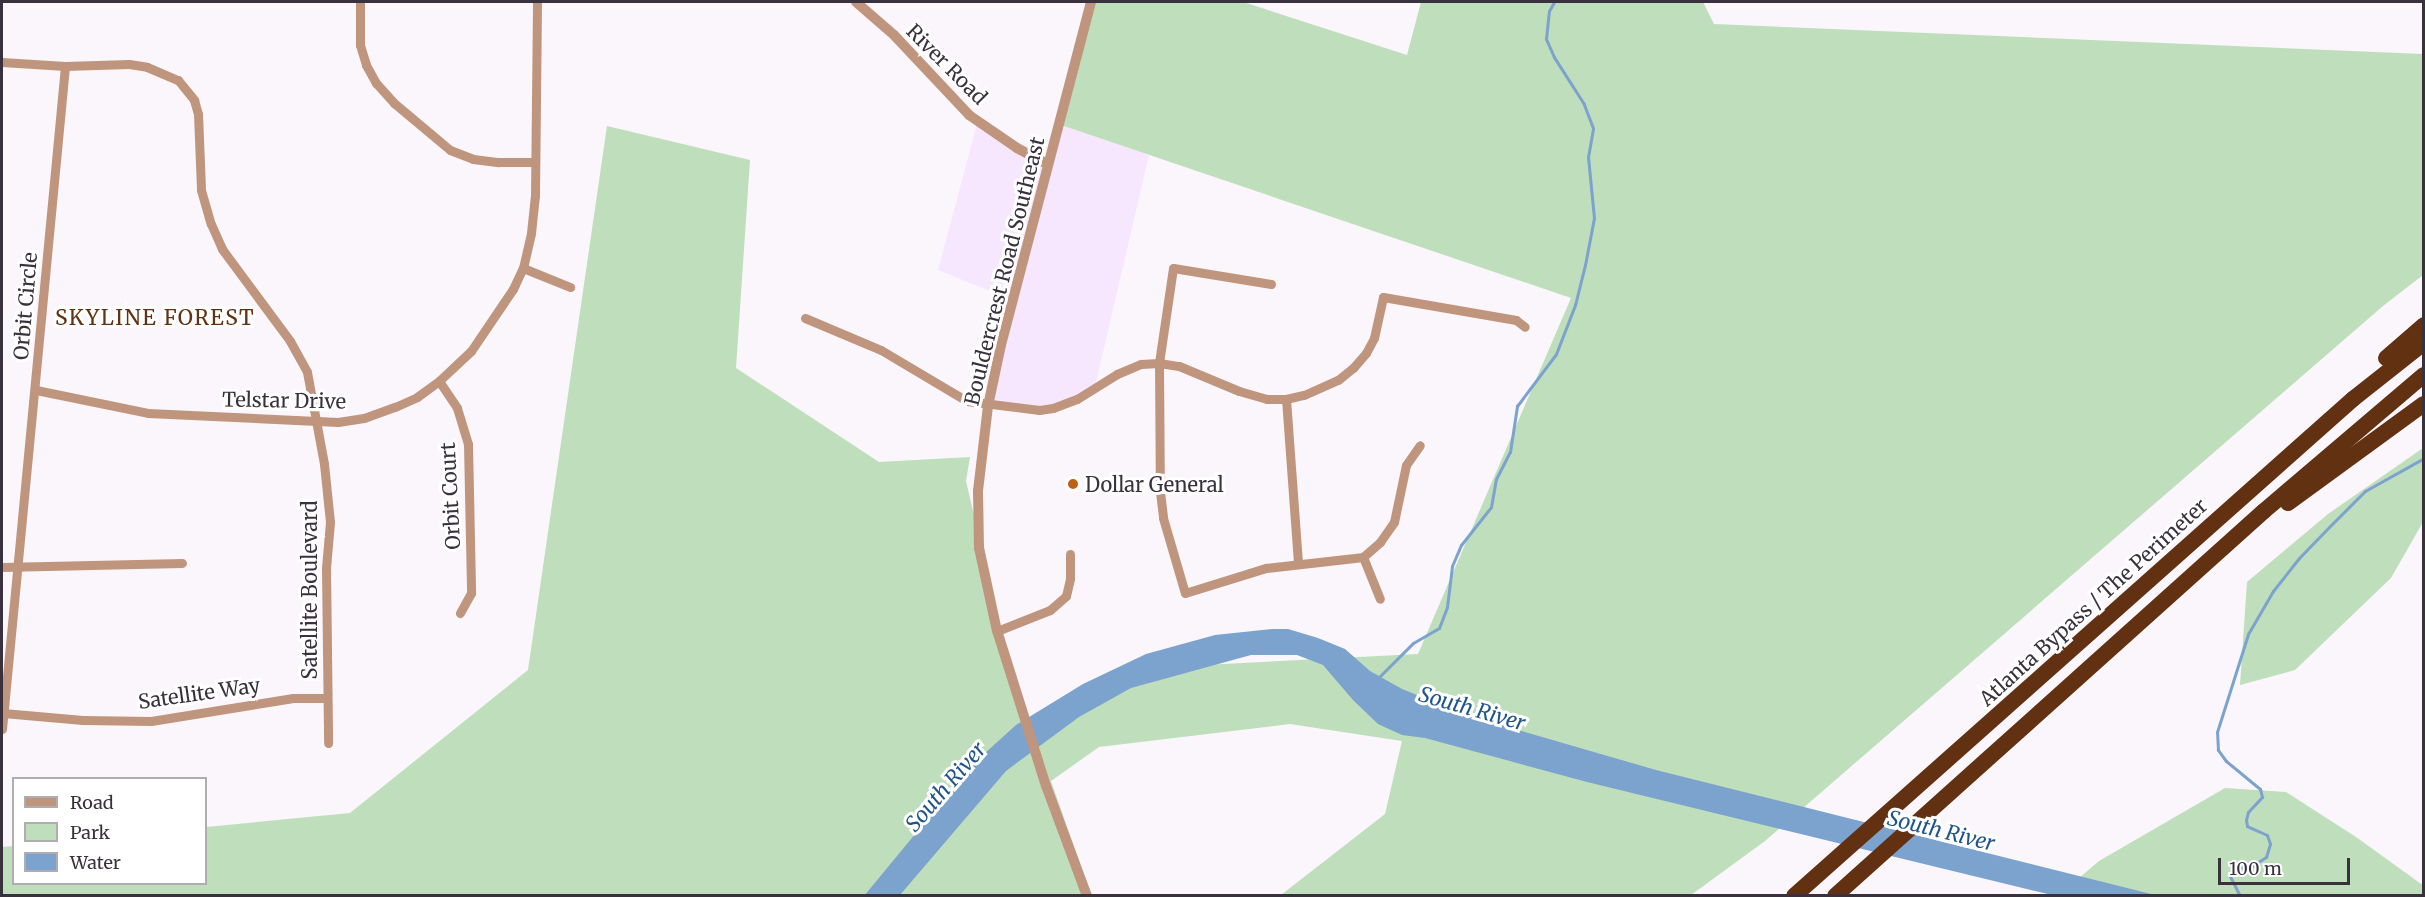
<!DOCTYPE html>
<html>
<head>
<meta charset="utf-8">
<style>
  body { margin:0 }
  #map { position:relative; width:2425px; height:897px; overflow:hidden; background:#faf6fc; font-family:Merriweather,serif }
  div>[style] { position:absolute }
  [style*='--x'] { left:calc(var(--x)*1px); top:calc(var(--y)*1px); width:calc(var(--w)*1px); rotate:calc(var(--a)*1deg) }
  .built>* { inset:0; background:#f6e7fe }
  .green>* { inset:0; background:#bfdebc }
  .water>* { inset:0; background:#7ca3ce }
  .stream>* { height:3px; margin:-1.5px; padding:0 1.5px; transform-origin:1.5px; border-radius:1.5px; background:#7ca3ce }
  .minor>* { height:9px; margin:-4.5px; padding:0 4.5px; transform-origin:4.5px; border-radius:4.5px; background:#c0957e }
  .tertiary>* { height:10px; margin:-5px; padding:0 5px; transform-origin:5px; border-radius:5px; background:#c0957e }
  .motorway>* { height:16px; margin:-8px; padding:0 8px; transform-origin:8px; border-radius:8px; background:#613112 }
  .dots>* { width:16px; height:16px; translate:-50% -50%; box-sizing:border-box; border:3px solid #fff; border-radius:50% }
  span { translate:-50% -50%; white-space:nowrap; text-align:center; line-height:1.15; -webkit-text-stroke:6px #fff; paint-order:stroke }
  .street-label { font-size:20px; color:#39323e }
  .poi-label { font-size:20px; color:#39323e }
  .left { translate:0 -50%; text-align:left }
  .neighbourhood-label { font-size:21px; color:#613312; letter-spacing:1.5px }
  .water-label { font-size:21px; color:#1f558b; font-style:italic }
  .frame { position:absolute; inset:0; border:3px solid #39323e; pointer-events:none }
  .legend { position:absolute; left:12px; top:777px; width:195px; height:108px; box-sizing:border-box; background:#fff; border:2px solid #b0adb2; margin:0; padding:8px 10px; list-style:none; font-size:18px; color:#39323e }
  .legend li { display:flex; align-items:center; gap:12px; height:30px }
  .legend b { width:30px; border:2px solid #b0adb2 }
  .scale { position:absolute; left:2218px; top:858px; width:132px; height:27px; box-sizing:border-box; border:3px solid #39323e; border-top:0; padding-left:8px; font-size:18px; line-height:21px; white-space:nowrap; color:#39323e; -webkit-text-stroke:4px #fff; paint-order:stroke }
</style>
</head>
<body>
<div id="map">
  <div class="built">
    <div style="clip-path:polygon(977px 124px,1050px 162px,1061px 125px,1149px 155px,1094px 391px,1051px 410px,990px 407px,1014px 301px,938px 270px)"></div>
  </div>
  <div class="green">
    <div style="clip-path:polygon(1094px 2px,1243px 2px,1407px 55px,1421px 2px,1703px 2px,1714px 24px,2423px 54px,2423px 275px,2383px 306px,1765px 841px,1691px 895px,1281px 895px,1385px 814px,1402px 741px,1290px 724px,1099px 747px,1051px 781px,1091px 895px,2px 896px,2px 847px,13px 846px,14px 884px,206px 884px,206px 827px,350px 813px,528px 670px,607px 126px,750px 160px,736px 368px,879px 462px,970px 457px,966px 481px,1022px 721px,1126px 669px,1418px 654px,1571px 298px,1061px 125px)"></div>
    <div style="clip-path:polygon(2423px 448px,2423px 522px,2391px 578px,2295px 670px,2240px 685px,2247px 582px,2328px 514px)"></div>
    <div style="clip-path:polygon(2225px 788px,2286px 792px,2356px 837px,2424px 886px,2423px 896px,2058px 896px,2099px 861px)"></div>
  </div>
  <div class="water">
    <div style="clip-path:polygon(1272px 629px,1288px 629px,1318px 638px,1345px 649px,1370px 671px,1402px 689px,1473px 717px,1656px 770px,2155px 895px,2052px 895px,1587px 782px,1425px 738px,1402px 735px,1378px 724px,1353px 700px,1323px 665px,1297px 655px,1251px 655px,1131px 688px,1079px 717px,1006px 771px,900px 895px,864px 896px,973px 764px,1016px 725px,1083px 684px,1146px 654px,1215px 635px)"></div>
  </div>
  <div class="stream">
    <div style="--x:1378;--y:678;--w:49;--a:-45"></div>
    <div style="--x:1413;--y:643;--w:30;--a:-30"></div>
    <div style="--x:1439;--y:628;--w:22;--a:-69"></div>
    <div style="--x:1447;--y:607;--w:41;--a:-83"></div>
    <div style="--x:1452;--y:566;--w:23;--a:-67"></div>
    <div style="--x:1461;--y:545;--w:48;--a:-51.7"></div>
    <div style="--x:1491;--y:507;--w:28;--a:-80"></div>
    <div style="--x:1496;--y:479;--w:30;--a:-63"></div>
    <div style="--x:1510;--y:452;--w:47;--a:-81.3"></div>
    <div style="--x:1517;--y:406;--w:65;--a:-53.1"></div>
    <div style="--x:1556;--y:354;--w:53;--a:-68.8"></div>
    <div style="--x:1575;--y:305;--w:41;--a:-76"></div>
    <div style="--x:1585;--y:265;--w:48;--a:-79.2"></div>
    <div style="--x:1594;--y:218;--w:61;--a:-95.6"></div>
    <div style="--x:1588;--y:157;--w:29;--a:-80"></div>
    <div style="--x:1593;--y:128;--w:26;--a:-111"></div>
    <div style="--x:1584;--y:104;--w:56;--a:-122.6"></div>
    <div style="--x:1554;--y:57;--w:20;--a:-114"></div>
    <div style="--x:1546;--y:39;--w:28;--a:-84"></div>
    <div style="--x:1549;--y:11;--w:10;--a:-61"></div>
    <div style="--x:2240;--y:896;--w:22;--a:-117"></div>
    <div style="--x:2230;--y:876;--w:8;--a:-67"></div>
    <div style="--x:2233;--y:869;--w:19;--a:-9"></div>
    <div style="--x:2252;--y:866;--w:17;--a:-33"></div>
    <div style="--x:2266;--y:857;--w:14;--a:-73"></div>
    <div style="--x:2270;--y:844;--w:9;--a:-108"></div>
    <div style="--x:2267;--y:835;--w:22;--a:-156"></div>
    <div style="--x:2247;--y:826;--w:6;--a:-99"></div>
    <div style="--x:2246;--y:820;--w:8;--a:-76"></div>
    <div style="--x:2248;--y:812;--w:21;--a:-47"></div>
    <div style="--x:2262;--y:797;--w:8;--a:-104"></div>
    <div style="--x:2260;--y:789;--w:44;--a:-140.5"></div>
    <div style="--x:2226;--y:761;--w:14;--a:-126"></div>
    <div style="--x:2218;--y:750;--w:18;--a:-93"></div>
    <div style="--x:2217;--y:732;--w:103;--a:-72.4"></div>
    <div style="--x:2248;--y:634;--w:50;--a:-59.8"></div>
    <div style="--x:2273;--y:591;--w:42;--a:-51.8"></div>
    <div style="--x:2299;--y:558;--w:47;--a:-45.9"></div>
    <div style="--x:2332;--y:524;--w:47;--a:-45"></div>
    <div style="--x:2365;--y:491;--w:68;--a:-29.2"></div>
  </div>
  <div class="minor">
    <div style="--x:360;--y:2;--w:43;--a:90"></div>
    <div style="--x:360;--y:45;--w:21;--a:73"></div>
    <div style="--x:366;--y:65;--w:21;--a:61"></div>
    <div style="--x:376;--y:83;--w:27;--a:48"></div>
    <div style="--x:394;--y:103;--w:73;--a:40"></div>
    <div style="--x:450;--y:150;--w:25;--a:21"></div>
    <div style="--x:473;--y:159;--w:26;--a:7"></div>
    <div style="--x:499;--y:162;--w:36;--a:0"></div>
    <div style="--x:2;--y:62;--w:63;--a:3.6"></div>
    <div style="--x:65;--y:66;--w:64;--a:-1.8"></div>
    <div style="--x:129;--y:64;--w:18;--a:9"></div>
    <div style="--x:147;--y:67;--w:34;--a:23"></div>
    <div style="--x:178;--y:80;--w:26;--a:51"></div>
    <div style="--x:194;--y:100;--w:15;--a:74"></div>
    <div style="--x:198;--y:114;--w:76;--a:87.7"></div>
    <div style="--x:201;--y:190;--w:35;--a:74"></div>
    <div style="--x:211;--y:224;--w:27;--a:66"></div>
    <div style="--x:222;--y:249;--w:114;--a:53.5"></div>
    <div style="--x:290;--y:341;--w:35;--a:61"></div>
    <div style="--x:307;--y:372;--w:94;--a:79.5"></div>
    <div style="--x:324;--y:464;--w:58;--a:84.1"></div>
    <div style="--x:330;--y:522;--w:46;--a:95"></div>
    <div style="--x:326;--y:568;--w:175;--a:89.3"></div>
    <div style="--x:523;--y:268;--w:51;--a:22"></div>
    <div style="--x:1271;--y:284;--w:99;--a:-170.7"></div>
    <div style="--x:1173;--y:268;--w:96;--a:98.4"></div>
    <div style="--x:1159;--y:363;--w:129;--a:89.6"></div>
    <div style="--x:1160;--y:492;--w:26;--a:83"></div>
    <div style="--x:1163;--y:518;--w:78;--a:73.7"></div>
    <div style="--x:1185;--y:593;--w:85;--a:-17.2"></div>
    <div style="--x:1266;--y:568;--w:98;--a:-6.5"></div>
    <div style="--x:1363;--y:557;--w:23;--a:-41"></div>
    <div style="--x:1380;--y:542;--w:24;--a:-55"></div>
    <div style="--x:1394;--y:522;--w:58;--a:-78.1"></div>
    <div style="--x:1406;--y:465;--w:24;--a:-55"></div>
    <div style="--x:805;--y:318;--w:82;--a:22.8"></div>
    <div style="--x:881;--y:350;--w:100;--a:30.7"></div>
    <div style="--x:967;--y:401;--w:73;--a:7.1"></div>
    <div style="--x:1039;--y:410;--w:14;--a:-8"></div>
    <div style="--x:1053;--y:408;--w:26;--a:-21"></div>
    <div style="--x:1077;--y:399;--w:47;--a:-32"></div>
    <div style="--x:1117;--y:374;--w:26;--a:-23"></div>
    <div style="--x:1141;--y:364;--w:18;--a:-3"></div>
    <div style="--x:1159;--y:363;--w:20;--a:9"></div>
    <div style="--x:1179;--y:366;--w:65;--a:22.6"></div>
    <div style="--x:1239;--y:391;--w:29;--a:16"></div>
    <div style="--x:1267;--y:399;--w:19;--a:0"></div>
    <div style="--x:1286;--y:399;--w:18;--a:-13"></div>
    <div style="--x:1304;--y:395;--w:37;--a:-24"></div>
    <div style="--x:1338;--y:380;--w:19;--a:-39"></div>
    <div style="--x:1353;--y:368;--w:20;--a:-49"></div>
    <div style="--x:1366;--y:353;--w:17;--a:-62"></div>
    <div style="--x:1374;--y:338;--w:42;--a:-77.6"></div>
    <div style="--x:1383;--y:297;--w:135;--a:9.8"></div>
    <div style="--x:1516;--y:320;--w:11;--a:38"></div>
    <div style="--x:439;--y:381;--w:32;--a:56"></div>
    <div style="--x:457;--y:408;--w:38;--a:73"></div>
    <div style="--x:468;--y:444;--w:149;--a:88.8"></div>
    <div style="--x:471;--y:593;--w:23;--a:119"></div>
    <div style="--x:36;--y:390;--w:114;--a:11.6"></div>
    <div style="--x:148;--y:413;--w:190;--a:2.7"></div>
    <div style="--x:338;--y:422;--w:26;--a:-9"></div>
    <div style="--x:364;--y:418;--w:33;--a:-20"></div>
    <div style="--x:395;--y:407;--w:24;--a:-24"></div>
    <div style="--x:417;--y:397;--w:27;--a:-36"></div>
    <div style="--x:439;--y:381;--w:44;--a:-43.2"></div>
    <div style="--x:471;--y:351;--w:75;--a:-55.9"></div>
    <div style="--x:513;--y:289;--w:23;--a:-65"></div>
    <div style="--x:523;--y:268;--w:36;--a:-77"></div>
    <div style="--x:531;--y:233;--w:37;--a:-84"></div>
    <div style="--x:535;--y:196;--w:194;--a:-89.4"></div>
    <div style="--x:1286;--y:399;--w:164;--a:85.8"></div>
    <div style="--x:1363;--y:557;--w:45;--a:68"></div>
    <div style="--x:2;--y:567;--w:180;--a:-1.3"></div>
    <div style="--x:997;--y:631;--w:57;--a:-21.6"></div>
    <div style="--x:1050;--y:610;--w:21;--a:-41"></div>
    <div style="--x:1066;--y:596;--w:18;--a:-77"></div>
    <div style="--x:1070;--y:578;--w:24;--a:-90"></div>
    <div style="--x:3;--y:713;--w:80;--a:5"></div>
    <div style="--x:83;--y:720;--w:68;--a:0.8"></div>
    <div style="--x:151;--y:721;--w:144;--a:-9.2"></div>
    <div style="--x:293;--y:698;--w:34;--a:0"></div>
    <div style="--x:2;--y:729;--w:666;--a:-84.57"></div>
  </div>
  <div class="tertiary">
    <div style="--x:856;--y:2;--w:50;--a:41"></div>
    <div style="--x:894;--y:35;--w:110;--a:46.8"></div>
    <div style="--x:969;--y:115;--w:58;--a:34.5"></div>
    <div style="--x:1017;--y:148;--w:34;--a:28"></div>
    <div style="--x:1087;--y:896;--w:117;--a:-110.4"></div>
    <div style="--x:1046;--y:786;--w:163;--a:-107.5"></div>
    <div style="--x:997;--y:631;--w:85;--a:-102.2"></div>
    <div style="--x:979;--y:548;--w:57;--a:-91"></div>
    <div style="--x:978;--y:491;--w:86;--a:-83.3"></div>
    <div style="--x:988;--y:406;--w:62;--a:-78"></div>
    <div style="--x:1001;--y:345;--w:355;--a:-75.3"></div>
  </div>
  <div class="motorway">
    <div style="--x:2386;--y:358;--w:50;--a:-41"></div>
    <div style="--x:2288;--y:503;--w:168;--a:-36.1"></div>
    <div style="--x:1794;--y:896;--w:748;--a:-41.64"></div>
    <div style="--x:2353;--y:399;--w:90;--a:-38.3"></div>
    <div style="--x:1835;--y:896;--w:576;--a:-41.91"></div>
    <div style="--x:2264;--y:511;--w:210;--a:-40.4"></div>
  </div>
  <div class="dots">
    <div style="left:1073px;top:484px;background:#be6112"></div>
  </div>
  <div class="street-label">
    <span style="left:947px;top:64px;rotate:45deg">River Road</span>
    <span style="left:1004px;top:271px;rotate:-76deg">Bouldercrest Road Southeast</span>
    <span style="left:25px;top:306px;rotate:-85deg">Orbit Circle</span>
    <span style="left:284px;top:400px;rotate:1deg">Telstar Drive</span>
    <span style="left:450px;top:496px;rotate:-93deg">Orbit Court</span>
    <span style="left:309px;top:590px;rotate:-90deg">Satellite Boulevard</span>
    <span style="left:2093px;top:602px;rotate:-42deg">Atlanta Bypass / The Perimeter</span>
    <span style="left:199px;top:693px;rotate:-8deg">Satellite Way</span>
  </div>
  <div class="poi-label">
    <span class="left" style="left:1085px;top:484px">Dollar General</span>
  </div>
  <div class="neighbourhood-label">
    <span style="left:155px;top:318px">SKYLINE FOREST</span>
  </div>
  <div class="water-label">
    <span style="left:1472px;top:709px;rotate:16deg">South River</span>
    <span style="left:946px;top:787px;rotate:-49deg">South River</span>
    <span style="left:1941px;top:831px;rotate:14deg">South River</span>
  </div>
  <div class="frame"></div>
  <ul class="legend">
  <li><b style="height:8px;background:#c0957e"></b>Road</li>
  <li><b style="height:16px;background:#bfdebc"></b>Park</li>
  <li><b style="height:16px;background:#7ca3ce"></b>Water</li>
  </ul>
  <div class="scale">100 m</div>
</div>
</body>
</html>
